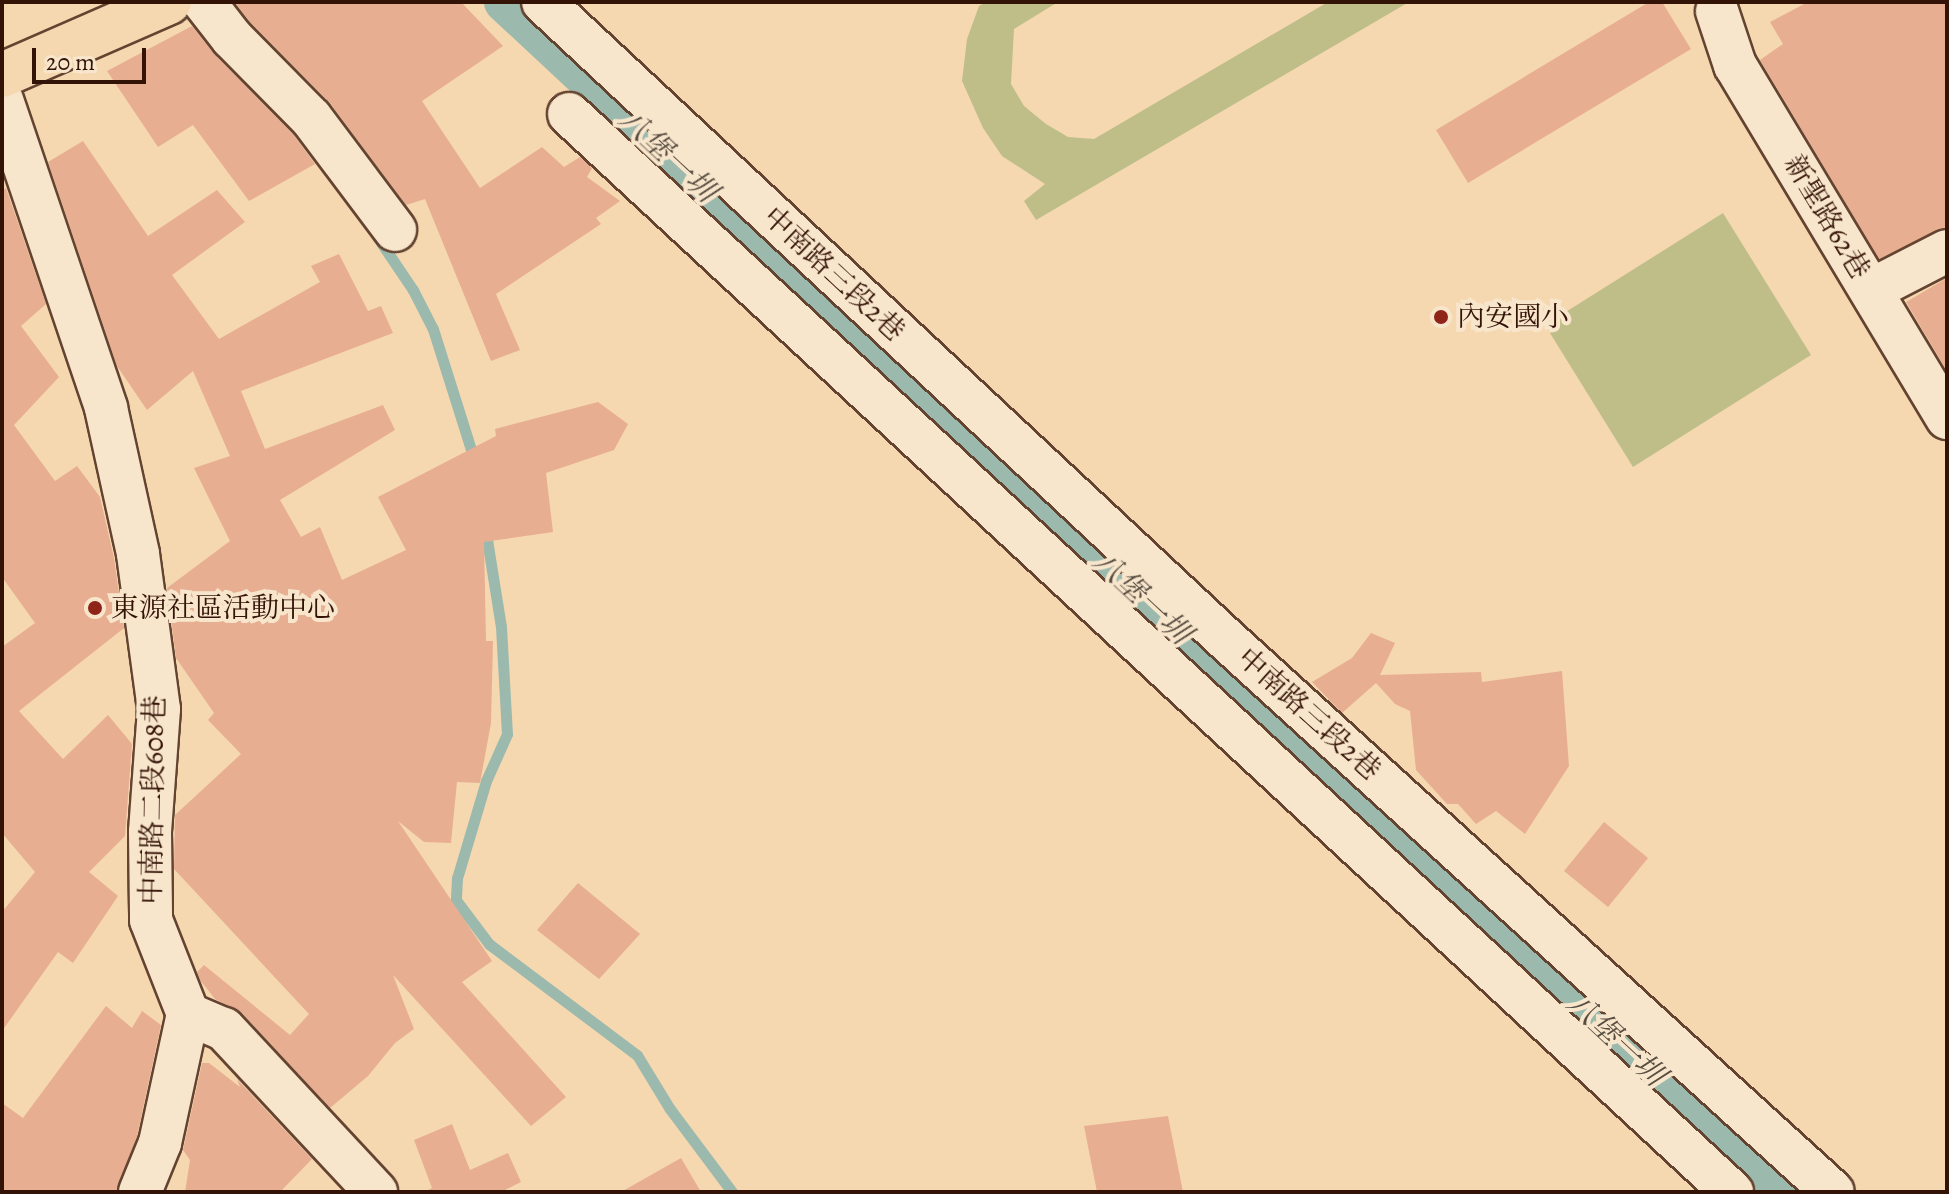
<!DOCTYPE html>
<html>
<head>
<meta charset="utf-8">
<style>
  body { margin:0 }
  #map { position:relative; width:1949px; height:1194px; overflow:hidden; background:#f5d8b0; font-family:Alegreya,"Noto Serif TC",serif }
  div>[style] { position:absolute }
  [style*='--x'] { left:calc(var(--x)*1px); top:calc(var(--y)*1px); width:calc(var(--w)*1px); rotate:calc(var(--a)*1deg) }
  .green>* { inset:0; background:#bfbe89 }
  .stream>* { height:11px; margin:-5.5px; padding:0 5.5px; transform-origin:5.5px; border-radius:5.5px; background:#9cb9ad }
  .canal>* { height:40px; margin:-20px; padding:0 20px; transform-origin:20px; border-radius:20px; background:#9cb9ad }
  .building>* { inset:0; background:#e8ae91 }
  .roads { filter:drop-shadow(2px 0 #644431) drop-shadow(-2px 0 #644431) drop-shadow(0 2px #644431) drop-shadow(0 -2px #644431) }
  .minor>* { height:42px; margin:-21px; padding:0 21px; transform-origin:21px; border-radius:21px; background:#f8e6cc }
  .major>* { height:44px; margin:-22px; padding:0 22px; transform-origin:22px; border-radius:22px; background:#f5d8b0 }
  .dots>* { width:22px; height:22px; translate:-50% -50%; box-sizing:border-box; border:4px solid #f8e6cc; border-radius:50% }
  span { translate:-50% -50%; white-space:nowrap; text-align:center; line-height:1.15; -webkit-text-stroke:8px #f8e6cc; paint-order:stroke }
  .street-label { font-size:28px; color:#341307 }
  .poi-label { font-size:28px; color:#341307 }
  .left { translate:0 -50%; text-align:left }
  .water-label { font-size:30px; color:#584d41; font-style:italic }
  .frame { position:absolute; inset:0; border:4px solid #341307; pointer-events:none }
  .scale { position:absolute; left:32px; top:48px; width:114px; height:36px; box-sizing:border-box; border:4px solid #341307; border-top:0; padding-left:10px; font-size:24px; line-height:28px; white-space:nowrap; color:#341307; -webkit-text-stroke:6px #f8e6cc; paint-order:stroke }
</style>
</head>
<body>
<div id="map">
  <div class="green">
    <div style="clip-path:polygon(986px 2px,1058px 2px,1014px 29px,1011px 84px,1024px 106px,1046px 124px,1068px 137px,1094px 139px,1328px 2px,1409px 2px,1036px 220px,1024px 201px,1045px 184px,1002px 156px,983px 128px,962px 81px,967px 39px,979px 6px)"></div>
    <div style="clip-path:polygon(1723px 213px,1811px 355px,1633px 467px,1545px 325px)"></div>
  </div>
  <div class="stream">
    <div style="--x:378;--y:238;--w:63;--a:56.1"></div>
    <div style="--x:413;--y:290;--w:44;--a:62.9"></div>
    <div style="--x:433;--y:329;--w:139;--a:72.5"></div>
    <div style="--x:485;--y:527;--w:101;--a:80.9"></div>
    <div style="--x:501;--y:627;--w:107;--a:86.8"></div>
    <div style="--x:507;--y:734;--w:51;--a:114.1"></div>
    <div style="--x:486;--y:781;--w:101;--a:106.6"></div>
    <div style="--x:457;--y:878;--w:22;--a:93"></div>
    <div style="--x:456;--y:900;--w:55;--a:53.1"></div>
    <div style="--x:489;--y:944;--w:185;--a:36.9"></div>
    <div style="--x:637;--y:1055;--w:63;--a:58.6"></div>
    <div style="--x:670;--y:1109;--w:104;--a:53.2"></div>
  </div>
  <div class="canal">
    <div style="--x:504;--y:2;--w:1745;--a:43"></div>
  </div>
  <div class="building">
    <div style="clip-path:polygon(241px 2px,461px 2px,503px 46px,422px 101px,480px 188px,542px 147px,564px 167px,580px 157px,592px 168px,587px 177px,620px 201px,596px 218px,601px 224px,496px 294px,520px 350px,491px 361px,425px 199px,406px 205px,330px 103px,250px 22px,236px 4px)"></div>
    <div style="clip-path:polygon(1649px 2px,1662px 2px,1691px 49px,1468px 183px,1436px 130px)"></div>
    <div style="clip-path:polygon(1808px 2px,1947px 2px,1947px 227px,1879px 259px,1760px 60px,1783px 44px,1770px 22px)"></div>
    <div style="clip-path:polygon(192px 26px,215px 55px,293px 134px,315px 164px,249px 201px,193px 125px,158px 147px,107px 71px)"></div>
    <div style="clip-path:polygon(83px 141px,148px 236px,217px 190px,245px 222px,172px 275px,219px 339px,320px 282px,311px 266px,339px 254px,368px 311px,381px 306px,393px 333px,241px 391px,265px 449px,383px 405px,395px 430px,280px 500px,301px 537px,320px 527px,342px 580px,406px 550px,378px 497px,496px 436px,495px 429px,598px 402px,628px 424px,614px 450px,546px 473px,553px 532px,484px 542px,486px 641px,493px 641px,491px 723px,480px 783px,457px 782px,451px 843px,424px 842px,398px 821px,492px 961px,462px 982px,566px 1097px,531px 1126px,393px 975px,414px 1029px,395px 1043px,368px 1076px,330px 1108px,242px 1013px,215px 999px,200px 980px,197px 972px,204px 965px,290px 1035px,309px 1014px,174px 869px,175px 815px,241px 754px,208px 720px,214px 713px,176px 658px,167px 588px,230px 541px,194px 468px,230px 456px,193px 371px,147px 410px,117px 366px,48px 162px)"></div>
    <div style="clip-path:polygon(6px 188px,46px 304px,21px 326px,59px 377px,14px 425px,55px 481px,77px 466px,100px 497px,114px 558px,124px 628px,19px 711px,63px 759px,108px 715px,132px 744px,125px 836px,89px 872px,118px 896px,73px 963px,58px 952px,2px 1031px,2px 912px,35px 872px,2px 833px,2px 647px,35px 623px,2px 577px,2px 191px)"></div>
    <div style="clip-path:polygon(1947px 278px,1947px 371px,1906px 302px)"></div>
    <div style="clip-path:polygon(1371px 633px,1395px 643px,1380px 675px,1481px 672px,1482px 682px,1562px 671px,1569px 766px,1525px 834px,1496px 811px,1476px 824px,1458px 804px,1447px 804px,1416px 770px,1410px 711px,1395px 704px,1376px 683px,1342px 713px,1312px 682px,1352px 658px)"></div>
    <div style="clip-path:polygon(1604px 822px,1648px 858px,1608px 907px,1564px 871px)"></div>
    <div style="clip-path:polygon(578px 883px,640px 934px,599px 979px,537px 930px)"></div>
    <div style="clip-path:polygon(106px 1006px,132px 1028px,142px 1011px,161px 1025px,137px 1136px,117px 1192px,2px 1192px,2px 1103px,23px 1118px)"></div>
    <div style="clip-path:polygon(202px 1063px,209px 1063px,240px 1087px,237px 1079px,312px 1159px,280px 1192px,185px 1192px,190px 1160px,183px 1150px)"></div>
    <div style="clip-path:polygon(1168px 1116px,1183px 1192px,1097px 1192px,1084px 1126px)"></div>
    <div style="clip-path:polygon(452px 1124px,470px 1170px,508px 1153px,521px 1182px,501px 1192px,424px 1192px,432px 1188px,414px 1140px)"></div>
    <div style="clip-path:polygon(681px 1158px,701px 1192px,621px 1192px)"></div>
  </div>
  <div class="roads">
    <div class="minor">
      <div style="--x:204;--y:2;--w:46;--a:52.1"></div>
      <div style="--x:232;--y:38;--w:112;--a:45.4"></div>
      <div style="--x:311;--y:118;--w:140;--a:53.1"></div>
      <div style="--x:543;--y:2;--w:940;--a:43.02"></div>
      <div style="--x:1230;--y:643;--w:815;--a:42.32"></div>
      <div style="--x:1717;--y:11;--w:57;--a:71.6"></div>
      <div style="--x:1735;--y:65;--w:412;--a:59"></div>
      <div style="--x:2;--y:100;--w:325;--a:71.3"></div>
      <div style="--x:106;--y:408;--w:149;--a:77.6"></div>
      <div style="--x:138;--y:554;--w:156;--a:82.3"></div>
      <div style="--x:159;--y:709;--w:123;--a:94.2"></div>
      <div style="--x:150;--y:832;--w:88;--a:89.3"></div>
      <div style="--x:151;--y:920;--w:101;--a:68.5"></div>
      <div style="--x:188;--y:1014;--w:39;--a:23"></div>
      <div style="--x:224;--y:1029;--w:223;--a:47"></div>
      <div style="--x:569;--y:114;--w:1586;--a:42.83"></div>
      <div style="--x:1871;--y:290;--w:85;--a:-27.2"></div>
      <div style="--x:140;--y:1192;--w:53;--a:-67.8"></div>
      <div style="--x:160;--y:1143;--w:132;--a:-77.8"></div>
    </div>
    <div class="major">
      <div style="--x:2;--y:75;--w:182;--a:-23.6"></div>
    </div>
  </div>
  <div class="dots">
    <div style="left:1441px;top:317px;background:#8f2418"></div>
    <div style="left:95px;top:608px;background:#8f2418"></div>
  </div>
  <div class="street-label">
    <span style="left:1827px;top:217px;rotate:59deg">新聖路62巷</span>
    <span style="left:834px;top:274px;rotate:43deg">中南路三段2巷</span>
    <span style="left:1309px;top:714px;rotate:42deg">中南路三段2巷</span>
    <span style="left:153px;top:800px;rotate:-89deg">中南路二段608巷</span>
  </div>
  <div class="poi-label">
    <span class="left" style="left:1457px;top:317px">內安國小</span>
    <span class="left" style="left:111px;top:608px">東源社區活動中心</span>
  </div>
  <div class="water-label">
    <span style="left:668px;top:155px;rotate:43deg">八堡一圳</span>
    <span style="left:1142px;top:597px;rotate:43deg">八堡一圳</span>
    <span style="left:1616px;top:1039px;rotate:43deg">八堡一圳</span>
  </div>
  <div class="frame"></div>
  <div class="scale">20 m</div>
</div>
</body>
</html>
